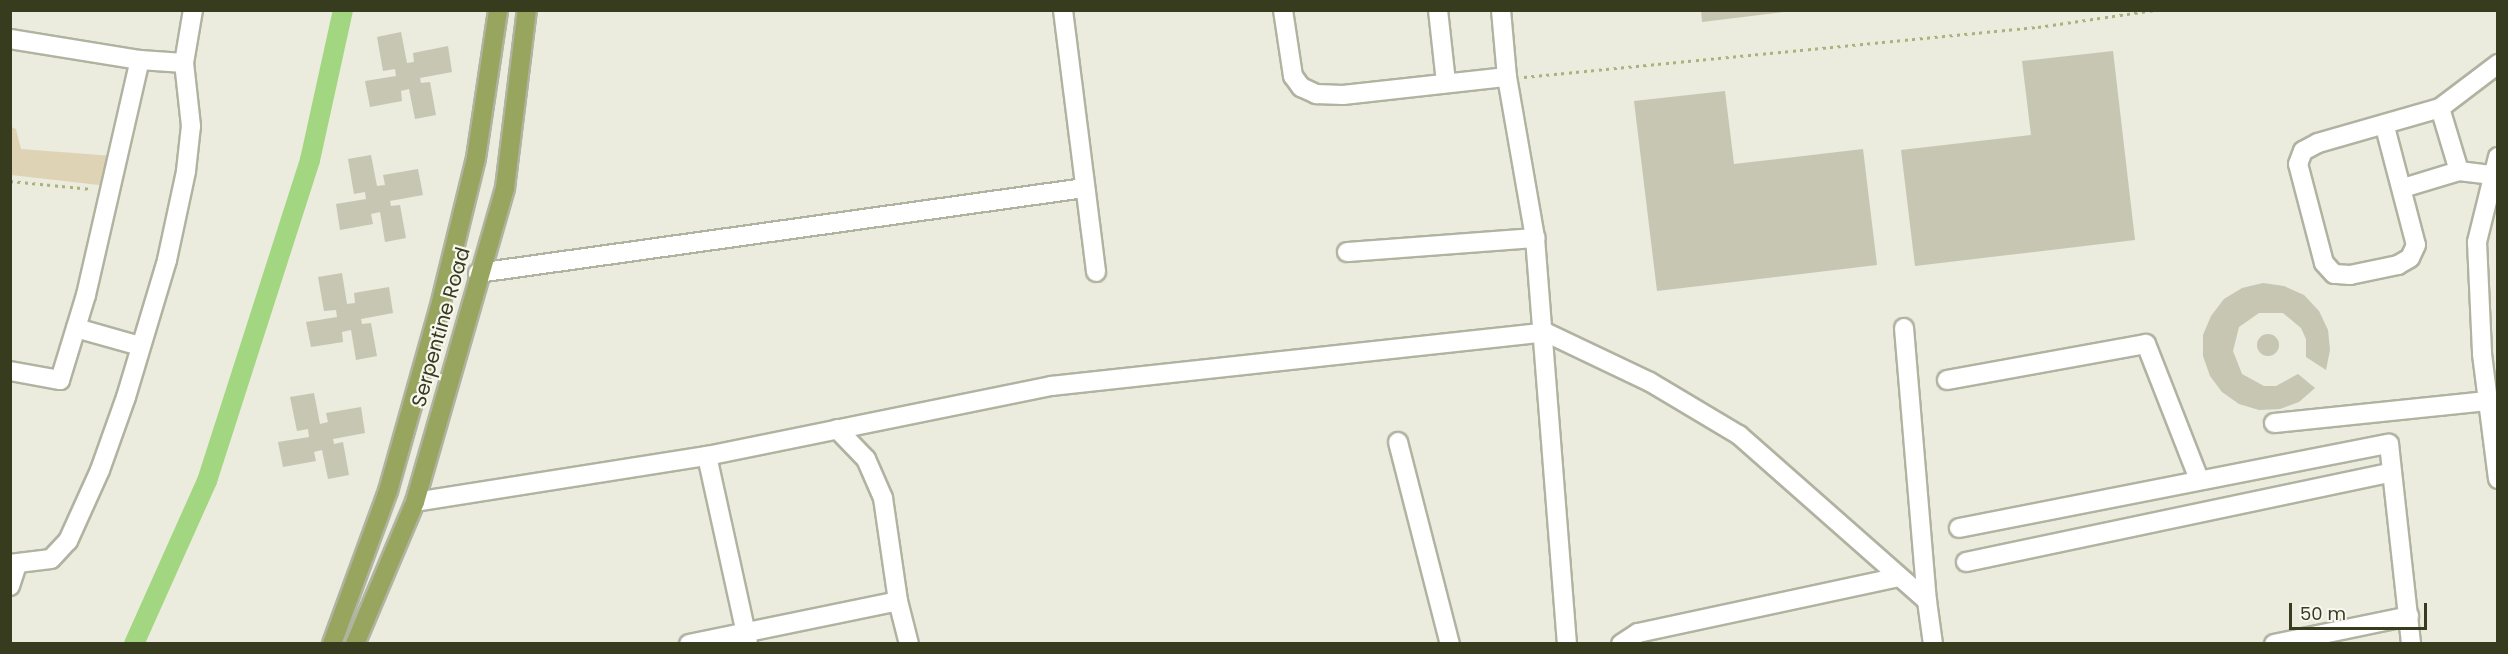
<!DOCTYPE html>
<html>
<head>
<meta charset="utf-8">
<style>
  body { margin:0 }
  #map { position:relative; width:2508px; height:654px; overflow:hidden; background:#ebebde; font-family:Poppins,sans-serif }
  div>[style] { position:absolute }
  [style*='--x'] { left:calc(var(--x)*1px); top:calc(var(--y)*1px); width:calc(var(--w)*1px); rotate:calc(var(--a)*1deg) }
  .green>* { inset:0; background:#dfd3b5 }
  .canal>* { height:20px; margin:-10px; padding:0 10px; transform-origin:10px; border-radius:10px; background:#a2d680 }
  .building>* { inset:0; background:#c6c6b3 }
  .round { border-radius:50% }
  .path>* { height:3px; margin-top:-1.5px; transform-origin:0; background:repeating-linear-gradient(90deg,#abb27c 0 3px,transparent 0 7.5px) }
  .roads { filter:drop-shadow(2px 0 #b1b3a1) drop-shadow(-2px 0 #b1b3a1) drop-shadow(0 2px #b1b3a1) drop-shadow(0 -2px #b1b3a1) }
  .minor>* { height:18px; margin:-9px; padding:0 9px; transform-origin:9px; border-radius:9px; background:#fff }
  .major>* { height:18px; margin:-9px; padding:0 9px; transform-origin:9px; border-radius:9px; background:#98a55e }
  span { translate:-50% -50%; white-space:nowrap; text-align:center; line-height:1.15; -webkit-text-stroke:4.5px #f8f7ef; paint-order:stroke }
  .street-label { font-size:20px; color:#373c1e }
  .frame { position:absolute; inset:0; border:12px solid #373c1e; pointer-events:none }
  .scale { position:absolute; left:2289px; top:603px; width:138px; height:27px; box-sizing:border-box; border:3px solid #373c1e; border-top:0; padding-left:8px; font-size:18px; line-height:21px; white-space:nowrap; color:#373c1e; -webkit-text-stroke:4px #f8f7ef; paint-order:stroke }
</style>
</head>
<body>
<div id="map">
  <div class="green">
    <div style="clip-path:polygon(11px 127px,16px 129px,21px 149px,113px 156px,108px 186px,11px 175px)"></div>
  </div>
  <div class="canal">
    <div style="--x:134;--y:644;--w:179;--a:-65.9"></div>
    <div style="--x:207;--y:481;--w:337;--a:-72.2"></div>
    <div style="--x:310;--y:160;--w:154;--a:-77.6"></div>
  </div>
  <div class="building">
    <div style="clip-path:polygon(1701px 10px,1784px 10px,1784px 12px,1702px 22px)"></div>
    <div style="clip-path:polygon(401px 32px,407px 63px,414px 62px,413px 53px,448px 46px,452px 72px,420px 78px,421px 83px,430px 82px,436px 115px,415px 119px,409px 89px,401px 91px,402px 101px,370px 107px,365px 81px,396px 76px,395px 69px,383px 71px,377px 37px)"></div>
    <div style="clip-path:polygon(2113px 51px,2135px 240px,1915px 266px,1901px 150px,2031px 135px,2022px 61px)"></div>
    <div style="clip-path:polygon(1725px 91px,1734px 164px,1863px 149px,1877px 265px,1657px 291px,1634px 101px)"></div>
    <div style="clip-path:polygon(371px 155px,377px 186px,385px 185px,383px 175px,418px 169px,423px 195px,390px 201px,391px 206px,400px 205px,406px 238px,385px 242px,380px 212px,371px 214px,373px 224px,340px 230px,336px 204px,366px 199px,365px 192px,354px 194px,348px 159px)"></div>
    <div style="clip-path:polygon(342px 273px,347px 304px,355px 303px,354px 293px,389px 287px,393px 313px,361px 319px,362px 324px,371px 323px,377px 356px,356px 360px,351px 330px,342px 332px,343px 342px,311px 347px,306px 322px,337px 317px,336px 310px,324px 311px,318px 277px)"></div>
    <div style="clip-path:polygon(2263px 283px,2284px 286px,2304px 295px,2319px 311px,2328px 330px,2330px 350px,2326px 370px,2306px 357px,2306px 339px,2301px 328px,2283px 313px,2259px 313px,2239px 327px,2233px 351px,2242px 374px,2264px 386px,2276px 386px,2298px 374px,2315px 388px,2299px 402px,2280px 409px,2259px 410px,2239px 404px,2222px 392px,2210px 376px,2203px 356px,2203px 335px,2211px 316px,2224px 299px,2242px 288px)"></div>
    <div class="round" style="left:2257px;top:334px;width:22px;height:22px"></div>
    <div style="clip-path:polygon(314px 393px,320px 424px,328px 422px,326px 413px,361px 407px,365px 433px,333px 439px,334px 444px,343px 442px,349px 475px,328px 479px,322px 450px,314px 452px,316px 461px,283px 467px,278px 442px,309px 437px,308px 429px,297px 431px,290px 397px)"></div>
  </div>
  <div class="path">
    <div style="--x:1524;--y:77;--w:516;--a:-5.56"></div>
    <div style="--x:2038;--y:27;--w:118;--a:-8.3"></div>
    <div style="--x:10;--y:181;--w:82;--a:5.6"></div>
  </div>
  <div class="roads">
    <div class="minor">
      <div style="--x:1063;--y:10;--w:264;--a:82.8"></div>
      <div style="--x:1283;--y:10;--w:67;--a:81.4"></div>
      <div style="--x:1293;--y:76;--w:14;--a:54"></div>
      <div style="--x:1301;--y:87;--w:17;--a:25"></div>
      <div style="--x:1316;--y:94;--w:27;--a:2"></div>
      <div style="--x:1343;--y:95;--w:165;--a:-6.3"></div>
      <div style="--x:1438;--y:10;--w:72;--a:83.7"></div>
      <div style="--x:1501;--y:10;--w:67;--a:84.9"></div>
      <div style="--x:1507;--y:77;--w:163;--a:80.1"></div>
      <div style="--x:1535;--y:238;--w:407;--a:85.5"></div>
      <div style="--x:10;--y:39;--w:132;--a:9.2"></div>
      <div style="--x:140;--y:60;--w:44;--a:3.9"></div>
      <div style="--x:2440;--y:108;--w:66;--a:73.2"></div>
      <div style="--x:2385;--y:127;--w:122;--a:75.3"></div>
      <div style="--x:2416;--y:245;--w:14;--a:115"></div>
      <div style="--x:2410;--y:258;--w:14;--a:150"></div>
      <div style="--x:2398;--y:265;--w:49;--a:168.2"></div>
      <div style="--x:2350;--y:275;--w:16;--a:-176"></div>
      <div style="--x:2334;--y:274;--w:15;--a:-132"></div>
      <div style="--x:2324;--y:263;--w:102;--a:-104.7"></div>
      <div style="--x:2298;--y:164;--w:14;--a:-69"></div>
      <div style="--x:2303;--y:151;--w:17;--a:-28"></div>
      <div style="--x:2318;--y:143;--w:127;--a:-16"></div>
      <div style="--x:2440;--y:108;--w:73;--a:-37.2"></div>
      <div style="--x:2498;--y:157;--w:88;--a:103.9"></div>
      <div style="--x:2477;--y:242;--w:112;--a:87.4"></div>
      <div style="--x:2482;--y:354;--w:126;--a:82.7"></div>
      <div style="--x:2403;--y:188;--w:59;--a:-16.9"></div>
      <div style="--x:2459;--y:171;--w:32;--a:7"></div>
      <div style="--x:1347;--y:252;--w:189;--a:-4.3"></div>
      <div style="--x:478;--y:273;--w:612;--a:-7.98"></div>
      <div style="--x:76;--y:328;--w:66;--a:15.7"></div>
      <div style="--x:1904;--y:328;--w:274;--a:85.2"></div>
      <div style="--x:10;--y:371;--w:51;--a:10.2"></div>
      <div style="--x:60;--y:380;--w:89;--a:-73"></div>
      <div style="--x:86;--y:295;--w:241;--a:-77.1"></div>
      <div style="--x:1947;--y:380;--w:202;--a:-10.3"></div>
      <div style="--x:2146;--y:344;--w:145;--a:68.6"></div>
      <div style="--x:2274;--y:423;--w:215;--a:-5.9"></div>
      <div style="--x:837;--y:429;--w:42;--a:46"></div>
      <div style="--x:866;--y:459;--w:43;--a:66.4"></div>
      <div style="--x:883;--y:498;--w:104;--a:81.7"></div>
      <div style="--x:898;--y:601;--w:44;--a:75.7"></div>
      <div style="--x:1398;--y:442;--w:209;--a:75.6"></div>
      <div style="--x:707;--y:456;--w:190;--a:77.6"></div>
      <div style="--x:415;--y:502;--w:296;--a:-9"></div>
      <div style="--x:707;--y:456;--w:351;--a:-11.5"></div>
      <div style="--x:1051;--y:386;--w:497;--a:-6.2"></div>
      <div style="--x:1545;--y:332;--w:116;--a:25.5"></div>
      <div style="--x:1650;--y:382;--w:104;--a:30.8"></div>
      <div style="--x:1739;--y:435;--w:251;--a:41.4"></div>
      <div style="--x:1927;--y:601;--w:43;--a:82.1"></div>
      <div style="--x:1959;--y:528;--w:438;--a:-11.1"></div>
      <div style="--x:2389;--y:444;--w:201;--a:83.7"></div>
      <div style="--x:1966;--y:562;--w:435;--a:-11.9"></div>
      <div style="--x:10;--y:564;--w:41;--a:-7"></div>
      <div style="--x:51;--y:559;--w:25;--a:-47"></div>
      <div style="--x:68;--y:541;--w:78;--a:-65.7"></div>
      <div style="--x:100;--y:470;--w:77;--a:-70.4"></div>
      <div style="--x:126;--y:397;--w:143;--a:-73.3"></div>
      <div style="--x:167;--y:260;--w:91;--a:-77.9"></div>
      <div style="--x:186;--y:171;--w:45;--a:-83.7"></div>
      <div style="--x:191;--y:126;--w:63;--a:-96.3"></div>
      <div style="--x:184;--y:63;--w:54;--a:-80.4"></div>
      <div style="--x:10;--y:586;--w:22;--a:-72"></div>
      <div style="--x:689;--y:644;--w:213;--a:-11.6"></div>
      <div style="--x:1621;--y:644;--w:20;--a:-33"></div>
      <div style="--x:1638;--y:633;--w:267;--a:-12.1"></div>
      <div style="--x:2274;--y:644;--w:138;--a:-11.7"></div>
    </div>
    <div class="major">
      <div style="--x:332;--y:644;--w:163;--a:-69.9"></div>
      <div style="--x:388;--y:491;--w:188;--a:-74.3"></div>
      <div style="--x:439;--y:310;--w:156;--a:-76.3"></div>
      <div style="--x:476;--y:158;--w:150;--a:-81.5"></div>
      <div style="--x:355;--y:644;--w:154;--a:-67.1"></div>
      <div style="--x:415;--y:502;--w:327;--a:-74"></div>
      <div style="--x:505;--y:188;--w:179;--a:-83"></div>
    </div>
  </div>
  <div class="street-label">
    <span style="left:441px;top:327px;rotate:-74deg">Serpentine Road</span>
  </div>
  <div class="frame"></div>
  <div class="scale">50 m</div>
</div>
</body>
</html>
